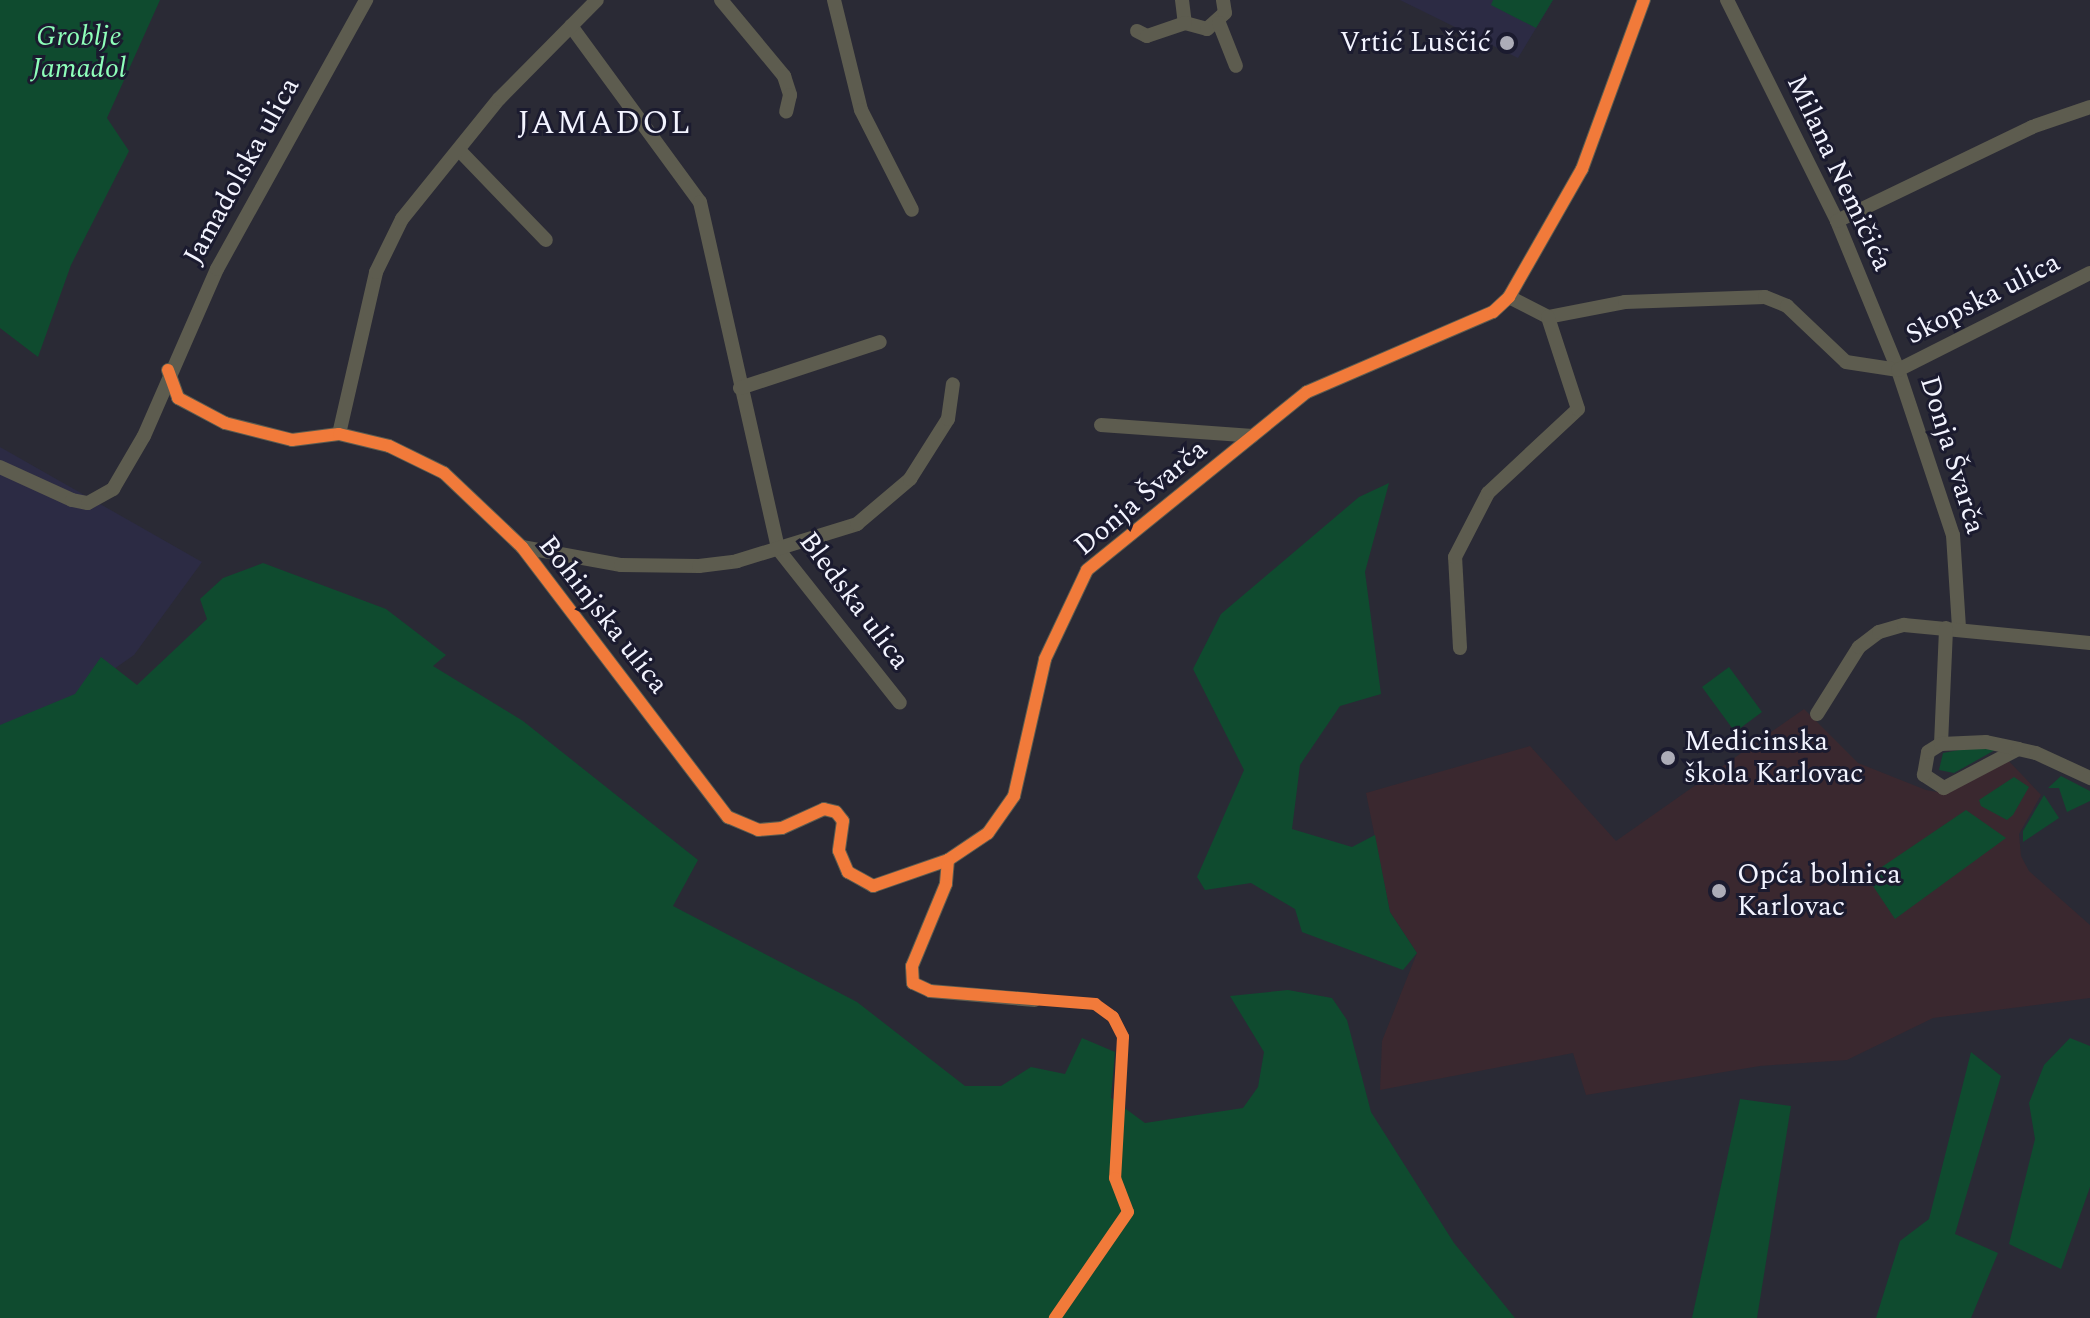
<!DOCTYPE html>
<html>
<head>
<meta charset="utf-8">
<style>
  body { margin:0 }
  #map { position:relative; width:2090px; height:1318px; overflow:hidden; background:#2a2a35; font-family:Spectral,serif }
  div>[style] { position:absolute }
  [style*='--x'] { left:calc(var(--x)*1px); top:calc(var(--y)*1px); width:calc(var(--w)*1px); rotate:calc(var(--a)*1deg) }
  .built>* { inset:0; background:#2c2b44 }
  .medical>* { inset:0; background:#3a282f }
  .green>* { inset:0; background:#0f4b2f }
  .minor>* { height:14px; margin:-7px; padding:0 7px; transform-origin:7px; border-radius:7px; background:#5d5c4f }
  .cycleway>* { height:12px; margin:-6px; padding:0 6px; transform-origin:6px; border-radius:6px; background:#f17a3a }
  .dots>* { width:22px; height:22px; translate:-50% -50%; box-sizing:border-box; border:4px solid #1b1b2f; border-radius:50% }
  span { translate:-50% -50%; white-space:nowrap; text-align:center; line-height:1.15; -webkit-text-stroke:6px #1b1b2f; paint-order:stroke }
  .park-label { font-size:28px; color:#8effba; font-style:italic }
  .poi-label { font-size:28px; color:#f3f4ff }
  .right { translate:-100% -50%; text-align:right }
  .left { translate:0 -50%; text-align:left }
  .street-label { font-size:28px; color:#f3f4ff }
  .quarter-label { font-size:32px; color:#f3f4ff; letter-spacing:2px }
</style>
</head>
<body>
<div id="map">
  <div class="built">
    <div style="clip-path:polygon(1400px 0,1553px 0,1518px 58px)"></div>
    <div style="clip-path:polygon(0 447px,202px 562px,134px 655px,0 749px)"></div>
  </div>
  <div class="medical">
    <div style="clip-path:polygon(1804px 709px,1858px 763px,1926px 790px,1943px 793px,2006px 758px,2041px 795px,2019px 834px,2021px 856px,2029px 871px,2090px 925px,2090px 998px,1933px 1018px,1847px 1060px,1760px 1066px,1586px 1095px,1573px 1053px,1380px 1090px,1382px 1041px,1417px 953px,1390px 912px,1366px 793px,1530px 746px,1616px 841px)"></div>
  </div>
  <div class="green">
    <div style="clip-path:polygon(0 0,160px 0,107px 118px,129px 151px,71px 265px,38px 357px,0 328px)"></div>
    <div style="clip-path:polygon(1493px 0,1553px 0,1536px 28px,1491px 5px)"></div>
    <div style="clip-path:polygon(1389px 483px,1365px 572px,1381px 694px,1340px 706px,1300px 765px,1292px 829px,1352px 847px,1375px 835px,1390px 912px,1417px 953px,1403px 970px,1302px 932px,1295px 909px,1251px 883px,1205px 890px,1197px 877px,1244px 770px,1193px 669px,1221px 614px,1359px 497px)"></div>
    <div style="clip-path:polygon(263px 563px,386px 609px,446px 655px,433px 666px,523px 721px,698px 860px,673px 906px,857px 1002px,965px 1086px,1001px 1086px,1031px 1067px,1065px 1074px,1082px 1038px,1115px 1052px,1111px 1098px,1145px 1123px,1243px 1108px,1258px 1087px,1264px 1052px,1230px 996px,1288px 990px,1332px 998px,1347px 1020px,1371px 1112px,1454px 1243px,1515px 1318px,0 1318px,0 725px,75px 694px,101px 657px,137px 685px,207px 619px,200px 599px,223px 578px)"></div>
    <div style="clip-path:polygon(1729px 667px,1762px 712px,1735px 732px,1702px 687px)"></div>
    <div style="clip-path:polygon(1975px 747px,1995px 750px,1954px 773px,1939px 770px,1943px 753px)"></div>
    <div style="clip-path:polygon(2061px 776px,2090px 791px,2090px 801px,2067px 812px,2059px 788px,2048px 788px)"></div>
    <div style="clip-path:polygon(2014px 777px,2029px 787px,2013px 815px,2007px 820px,1981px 806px,1979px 800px)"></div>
    <div style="clip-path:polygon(2044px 795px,2059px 818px,2023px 842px,2023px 831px)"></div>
    <div style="clip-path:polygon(1966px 810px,2006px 838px,1895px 919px,1867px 877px)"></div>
    <div style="clip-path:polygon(2070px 1038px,2090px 1046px,2090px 1187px,2061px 1269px,2009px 1244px,2035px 1139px,2029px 1103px,2044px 1065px)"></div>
    <div style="clip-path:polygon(1971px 1052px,2001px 1076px,1955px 1234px,1998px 1253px,1971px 1318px,1876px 1318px,1900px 1241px,1929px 1219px)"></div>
    <div style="clip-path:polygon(1740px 1099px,1791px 1106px,1757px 1318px,1692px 1318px)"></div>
  </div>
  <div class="minor">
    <div style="--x:721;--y:0;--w:99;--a:50.3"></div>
    <div style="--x:784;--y:76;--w:20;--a:72"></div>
    <div style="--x:790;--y:95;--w:17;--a:103"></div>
    <div style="--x:834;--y:0;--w:113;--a:76.2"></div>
    <div style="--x:861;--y:110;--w:112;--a:63"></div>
    <div style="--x:1182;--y:0;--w:23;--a:83"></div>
    <div style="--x:1185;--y:23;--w:23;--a:15"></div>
    <div style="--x:1207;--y:29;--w:24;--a:-42"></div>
    <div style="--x:1225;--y:13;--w:13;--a:-99"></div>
    <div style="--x:1727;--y:0;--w:247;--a:63.5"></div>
    <div style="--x:1837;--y:221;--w:161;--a:67.7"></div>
    <div style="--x:1898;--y:370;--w:174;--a:71.6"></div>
    <div style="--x:1953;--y:535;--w:93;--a:86.3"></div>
    <div style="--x:1219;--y:23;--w:46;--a:68.4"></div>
    <div style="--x:571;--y:26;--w:218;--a:53.8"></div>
    <div style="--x:700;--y:202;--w:356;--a:77.3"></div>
    <div style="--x:778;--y:549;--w:196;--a:51.6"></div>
    <div style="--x:1137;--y:31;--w:11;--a:27"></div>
    <div style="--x:1147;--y:36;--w:40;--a:-18.9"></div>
    <div style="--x:459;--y:150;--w:125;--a:46"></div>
    <div style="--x:1837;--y:221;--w:216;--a:-25.7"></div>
    <div style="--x:2032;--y:127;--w:61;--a:-19"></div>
    <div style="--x:1509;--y:297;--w:44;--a:27.1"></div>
    <div style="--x:1548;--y:317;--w:78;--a:-11"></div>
    <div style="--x:1625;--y:302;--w:140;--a:-2"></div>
    <div style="--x:1765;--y:297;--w:24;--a:22"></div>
    <div style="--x:1787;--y:306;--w:81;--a:43.5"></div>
    <div style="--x:1846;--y:362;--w:53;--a:8.7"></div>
    <div style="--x:1898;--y:370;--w:215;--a:-26.8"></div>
    <div style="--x:168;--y:370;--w:30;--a:70"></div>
    <div style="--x:178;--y:398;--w:53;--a:28"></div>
    <div style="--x:225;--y:423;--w:69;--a:14.2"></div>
    <div style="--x:292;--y:440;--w:47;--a:-7.3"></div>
    <div style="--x:339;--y:434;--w:51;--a:13.5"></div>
    <div style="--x:389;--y:446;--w:61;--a:26.1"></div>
    <div style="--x:444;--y:473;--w:108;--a:43.5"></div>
    <div style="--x:522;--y:547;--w:340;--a:52.7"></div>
    <div style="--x:728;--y:817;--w:33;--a:23"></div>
    <div style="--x:758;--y:830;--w:24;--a:-5"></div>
    <div style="--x:782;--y:828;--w:46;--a:-24.3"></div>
    <div style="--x:824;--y:809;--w:12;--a:14"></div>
    <div style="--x:836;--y:812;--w:11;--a:52"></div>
    <div style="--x:843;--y:821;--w:30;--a:98"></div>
    <div style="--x:839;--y:851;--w:23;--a:67"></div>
    <div style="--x:848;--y:872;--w:29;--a:29"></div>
    <div style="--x:873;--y:886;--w:79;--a:-19.1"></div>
    <div style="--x:948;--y:860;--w:48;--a:-34"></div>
    <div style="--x:988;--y:833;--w:45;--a:-54.9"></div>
    <div style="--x:1014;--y:796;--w:140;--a:-77.2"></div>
    <div style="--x:1045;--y:659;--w:98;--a:-64.7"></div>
    <div style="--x:1087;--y:570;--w:283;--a:-39"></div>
    <div style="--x:1307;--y:392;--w:202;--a:-23.3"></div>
    <div style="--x:1493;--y:312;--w:22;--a:-43"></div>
    <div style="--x:1509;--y:297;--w:147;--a:-60.3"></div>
    <div style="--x:1582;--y:169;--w:180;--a:-69.9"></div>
    <div style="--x:740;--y:388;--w:147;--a:-18.2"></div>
    <div style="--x:1101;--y:425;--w:152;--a:4.1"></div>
    <div style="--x:339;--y:434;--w:166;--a:-77.1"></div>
    <div style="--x:376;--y:272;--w:59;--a:-63.9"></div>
    <div style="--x:402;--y:219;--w:154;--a:-51.1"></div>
    <div style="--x:499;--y:99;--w:139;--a:-45.3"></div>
    <div style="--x:0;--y:467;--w:79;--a:24.6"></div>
    <div style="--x:72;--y:500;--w:16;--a:11"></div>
    <div style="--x:88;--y:503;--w:29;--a:-29"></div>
    <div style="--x:113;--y:489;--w:61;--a:-59.7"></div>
    <div style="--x:144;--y:436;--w:182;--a:-66.4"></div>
    <div style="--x:217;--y:269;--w:308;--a:-61"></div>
    <div style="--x:522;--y:547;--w:101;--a:10.3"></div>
    <div style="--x:621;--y:565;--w:78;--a:0.7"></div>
    <div style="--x:699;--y:566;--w:38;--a:-7"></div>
    <div style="--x:737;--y:561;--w:126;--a:-17.1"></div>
    <div style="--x:857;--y:524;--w:70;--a:-40.3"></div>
    <div style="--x:910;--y:479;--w:71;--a:-57.7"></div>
    <div style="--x:948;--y:419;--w:35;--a:-82"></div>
    <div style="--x:1460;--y:648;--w:91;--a:-93.1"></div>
    <div style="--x:1455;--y:557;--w:72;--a:-62.7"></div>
    <div style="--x:1488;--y:493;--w:123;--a:-43"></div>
    <div style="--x:1578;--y:409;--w:97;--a:-108.1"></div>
    <div style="--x:1817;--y:714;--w:79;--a:-57.9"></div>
    <div style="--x:1859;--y:647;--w:25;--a:-37"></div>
    <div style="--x:1879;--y:632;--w:26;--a:-16"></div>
    <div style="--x:1904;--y:625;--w:187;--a:5.5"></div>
    <div style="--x:1941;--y:744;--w:116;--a:-87.5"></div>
    <div style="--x:2018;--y:749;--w:84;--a:152.2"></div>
    <div style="--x:1944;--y:788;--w:24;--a:-147"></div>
    <div style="--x:1924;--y:775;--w:23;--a:-80"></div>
    <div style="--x:1928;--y:752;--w:15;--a:-32"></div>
    <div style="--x:1941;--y:744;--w:45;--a:-2.5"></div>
    <div style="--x:1986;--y:742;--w:33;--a:12"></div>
    <div style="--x:2018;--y:749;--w:18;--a:13"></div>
    <div style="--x:2036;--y:753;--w:60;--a:24.8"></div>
    <div style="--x:948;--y:860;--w:24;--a:95"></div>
    <div style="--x:946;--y:884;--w:89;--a:112.5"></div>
    <div style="--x:912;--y:966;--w:17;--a:87"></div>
    <div style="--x:913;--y:983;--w:19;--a:25"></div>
    <div style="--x:930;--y:991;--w:105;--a:4.9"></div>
  </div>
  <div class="cycleway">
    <div style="--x:168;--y:370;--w:30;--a:70"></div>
    <div style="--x:178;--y:398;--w:53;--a:28"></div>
    <div style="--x:225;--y:423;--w:69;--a:14.2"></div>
    <div style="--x:292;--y:440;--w:47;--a:-7.3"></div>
    <div style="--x:339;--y:434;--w:51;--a:13.5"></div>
    <div style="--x:389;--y:446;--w:61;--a:26.1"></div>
    <div style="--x:444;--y:473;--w:108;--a:43.5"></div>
    <div style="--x:522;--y:547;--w:340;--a:52.7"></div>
    <div style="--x:728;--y:817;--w:33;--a:23"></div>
    <div style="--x:758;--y:830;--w:24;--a:-5"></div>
    <div style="--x:782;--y:828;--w:46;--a:-24.3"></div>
    <div style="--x:824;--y:809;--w:12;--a:14"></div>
    <div style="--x:836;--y:812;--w:11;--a:52"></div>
    <div style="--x:843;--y:821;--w:30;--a:98"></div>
    <div style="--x:839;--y:851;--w:23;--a:67"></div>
    <div style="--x:848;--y:872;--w:29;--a:29"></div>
    <div style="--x:873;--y:886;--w:79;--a:-19.1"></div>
    <div style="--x:948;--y:860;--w:48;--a:-34"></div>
    <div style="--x:988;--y:833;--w:45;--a:-54.9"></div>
    <div style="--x:1014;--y:796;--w:140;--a:-77.2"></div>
    <div style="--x:1045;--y:659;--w:98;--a:-64.7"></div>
    <div style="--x:1087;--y:570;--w:283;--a:-39"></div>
    <div style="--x:1307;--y:392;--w:202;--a:-23.3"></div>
    <div style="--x:1493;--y:312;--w:22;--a:-43"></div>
    <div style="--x:1509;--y:297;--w:147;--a:-60.3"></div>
    <div style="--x:1582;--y:169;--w:180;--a:-69.9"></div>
    <div style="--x:948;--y:860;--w:24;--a:95"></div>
    <div style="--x:946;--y:884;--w:89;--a:112.5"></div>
    <div style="--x:912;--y:966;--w:17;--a:87"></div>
    <div style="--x:913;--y:983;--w:19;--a:25"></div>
    <div style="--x:930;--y:991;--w:166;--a:4.5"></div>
    <div style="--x:1095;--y:1004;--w:22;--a:36"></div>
    <div style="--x:1113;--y:1017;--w:22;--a:63"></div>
    <div style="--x:1123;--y:1037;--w:141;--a:93.2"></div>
    <div style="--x:1115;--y:1178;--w:36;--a:69"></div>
    <div style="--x:1128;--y:1212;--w:129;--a:124.6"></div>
  </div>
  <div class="dots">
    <div style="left:1507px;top:43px;background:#adadb8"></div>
    <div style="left:1668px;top:758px;background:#adadb8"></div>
    <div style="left:1719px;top:891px;background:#adadb8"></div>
  </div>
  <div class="park-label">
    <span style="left:79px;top:53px">Groblje<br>Jamadol</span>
  </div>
  <div class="poi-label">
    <span class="right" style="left:1491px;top:43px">Vrtić Luščić</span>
    <span class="left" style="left:1684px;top:758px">Medicinska<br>škola Karlovac</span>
    <span class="left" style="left:1737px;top:891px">Opća bolnica<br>Karlovac</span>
  </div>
  <div class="street-label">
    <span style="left:242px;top:171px;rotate:-61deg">Jamadolska ulica</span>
    <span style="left:1839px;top:173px;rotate:65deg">Milana Nemičića</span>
    <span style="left:1983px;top:299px;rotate:-27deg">Skopska ulica</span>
    <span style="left:1952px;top:455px;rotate:73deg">Donja Švarča</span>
    <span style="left:1141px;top:498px;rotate:-40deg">Donja Švarča</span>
    <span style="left:854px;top:601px;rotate:53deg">Bledska ulica</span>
    <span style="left:603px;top:615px;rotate:52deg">Bohinjska ulica</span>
  </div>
  <div class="quarter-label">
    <span style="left:605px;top:124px">JAMADOL</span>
  </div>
</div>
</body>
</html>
